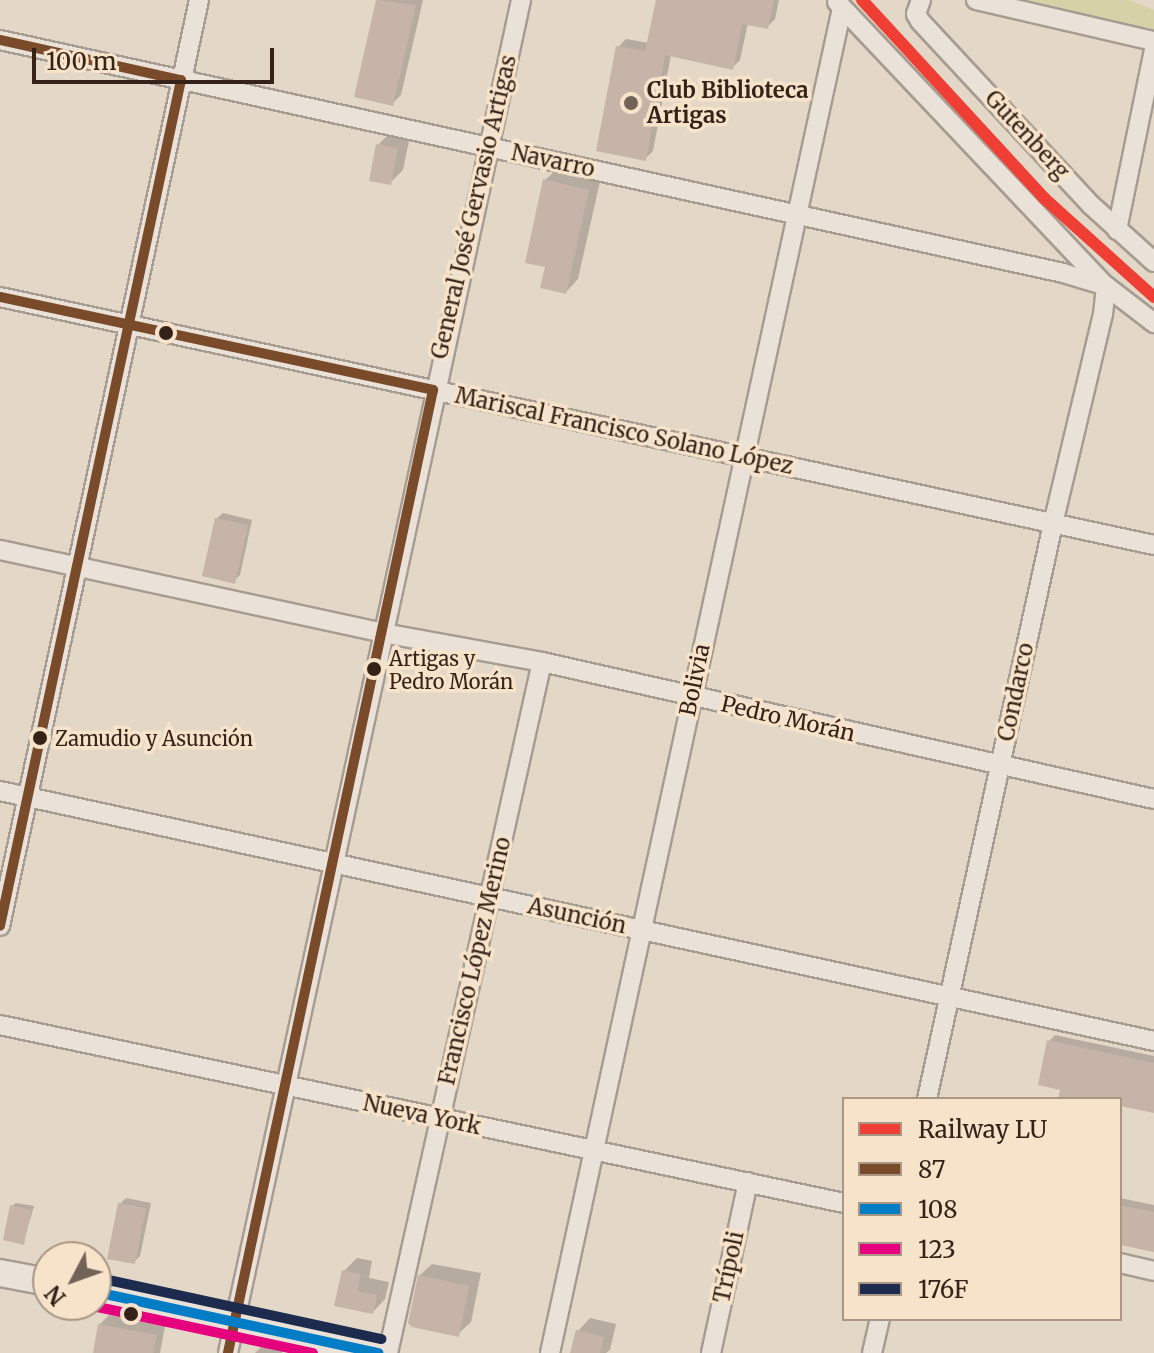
<!DOCTYPE html>
<html>
<head>
<meta charset="utf-8">
<style>
  body { margin:0 }
  #map { position:relative; width:1154px; height:1353px; overflow:hidden; background:#e3d7c7; font-family:Merriweather,serif }
  div>[style] { position:absolute }
  [style*='--x'] { left:calc(var(--x)*1px); top:calc(var(--y)*1px); width:calc(var(--w)*1px); rotate:calc(var(--a)*1deg) }
  .green>* { inset:0; background:#d7d1a8 }
  .shadow>* { inset:0; background:#0003 }
  .building>* { inset:0; background:#c7b4a8 }
  .roads { filter:drop-shadow(2px 0 #a79c91) drop-shadow(-2px 0 #a79c91) drop-shadow(0 2px #a79c91) drop-shadow(0 -2px #a79c91) }
  .minor>* { height:18px; margin:-9px; padding:0 9px; transform-origin:9px; border-radius:9px; background:#eae2d9 }
  .secondary>* { height:26px; margin:-13px; padding:0 13px; transform-origin:13px; border-radius:13px; background:#eae2d9 }
  .bus-1>* { height:10px; margin:-5px; padding:0 5px; transform-origin:5px; border-radius:5px; background:#7a4b2a }
  .bus-2>* { height:10px; margin:-5px; padding:0 5px; transform-origin:5px; border-radius:5px; background:#007dc5 }
  .bus-3>* { height:10px; margin:-5px; padding:0 5px; transform-origin:5px; border-radius:5px; background:#e5007d }
  .bus-4>* { height:10px; margin:-5px; padding:0 5px; transform-origin:5px; border-radius:5px; background:#1d2b4f }
  .rail-1>* { height:12px; margin:-6px; padding:0 6px; transform-origin:6px; border-radius:6px; background:#ef3e33 }
  .dots>* { width:22px; height:22px; translate:-50% -50%; box-sizing:border-box; border:4px solid #f7e3ca; border-radius:50% }
  span { translate:-50% -50%; white-space:nowrap; text-align:center; line-height:1.15; -webkit-text-stroke:7px #f7e3ca; paint-order:stroke }
  .bus-label { font-size:20px; color:#35231a }
  .left { translate:0 -50%; text-align:left }
  .poi-label { font-size:22px; color:#35231a; font-weight:700 }
  .street-label { font-size:22px; color:#35231a }
  .legend { position:absolute; left:842px; top:1097px; width:280px; height:224px; box-sizing:border-box; background:#f7e3ca; border:2px solid #a99684; margin:0; padding:10px 14px; list-style:none; font-size:24px; color:#35231a }
  .legend li { display:flex; align-items:center; gap:16px; height:40px }
  .legend b { width:40px; border:2px solid #a99684 }
  .north { position:absolute; left:32px; top:1241px; width:80px; height:80px; box-sizing:border-box; background:#f7e3ca; border:2px solid #a99684; border-radius:50%; rotate:229deg; font-size:22px; font-weight:700; line-height:32px; text-align:center; color:#35231a }
  .north::after { content:''; display:block; margin:auto; width:28px; height:36px; background:#726257; clip-path:polygon(50% 0,100% 100%,50% 72%,0 100%) }
  .scale { position:absolute; left:32px; top:48px; width:242px; height:36px; box-sizing:border-box; border:4px solid #35231a; border-top:0; padding-left:10px; font-size:24px; line-height:28px; white-space:nowrap; color:#35231a; -webkit-text-stroke:6px #f7e3ca; paint-order:stroke }
</style>
</head>
<body>
<div id="map">
  <div class="green">
    <div style="clip-path:polygon(1003px 0,1129px 0,1154px 10px,1154px 35px)"></div>
  </div>
  <div class="shadow">
    <div style="clip-path:polygon(378px 0,423px 0,401px 95px,392px 104px,356px 95px)"></div>
    <div style="clip-path:polygon(658px 0,779px 0,775px 19px,767px 27px,748px 23px,740px 60px,732px 68px,671px 55px,653px 151px,645px 159px,618px 47px,626px 39px,649px 43px)"></div>
    <div style="clip-path:polygon(391px 132px,410px 136px,403px 170px,390px 183px,378px 145px)"></div>
    <div style="clip-path:polygon(558px 168px,601px 177px,578px 279px,566px 292px,545px 180px)"></div>
    <div style="clip-path:polygon(223px 513px,252px 520px,240px 575px,234px 581px,216px 519px)"></div>
    <div style="clip-path:polygon(1055px 1035px,1154px 1056px,1154px 1111px,1120px 1104px,1120px 1099px,1060px 1099px,1062px 1089px,1049px 1041px)"></div>
    <div style="clip-path:polygon(126px 1198px,151px 1203px,140px 1256px,134px 1262px,120px 1204px)"></div>
    <div style="clip-path:polygon(1120px 1198px,1154px 1205px,1154px 1250px,1120px 1243px)"></div>
    <div style="clip-path:polygon(16px 1203px,34px 1206px,23px 1243px,12px 1206px)"></div>
    <div style="clip-path:polygon(357px 1258px,372px 1261px,369px 1278px,389px 1282px,385px 1299px,373px 1312px,336px 1305px,344px 1271px)"></div>
    <div style="clip-path:polygon(432px 1264px,481px 1273px,471px 1322px,458px 1334px,419px 1276px)"></div>
    <div style="clip-path:polygon(109px 1315px,165px 1326px,160px 1353px,95px 1353px,99px 1325px)"></div>
    <div style="clip-path:polygon(590px 1318px,616px 1324px,610px 1350px,606px 1353px,572px 1353px,578px 1331px)"></div>
    <div style="clip-path:polygon(263px 1345px,283px 1349px,282px 1353px,255px 1353px)"></div>
  </div>
  <div class="building">
    <div style="clip-path:polygon(376px 0,416px 5px,393px 106px,354px 97px)"></div>
    <div style="clip-path:polygon(656px 0,774px 0,768px 29px,742px 24px,733px 70px,665px 55px,646px 161px,596px 151px,616px 46px,645px 51px)"></div>
    <div style="clip-path:polygon(376px 144px,398px 148px,391px 185px,369px 181px)"></div>
    <div style="clip-path:polygon(543px 179px,589px 190px,566px 294px,540px 288px,545px 267px,525px 263px)"></div>
    <div style="clip-path:polygon(215px 518px,248px 525px,235px 584px,202px 576px)"></div>
    <div style="clip-path:polygon(1047px 1040px,1154px 1063px,1154px 1113px,1120px 1106px,1120px 1099px,1058px 1099px,1060px 1090px,1038px 1085px)"></div>
    <div style="clip-path:polygon(118px 1203px,146px 1208px,135px 1264px,107px 1259px)"></div>
    <div style="clip-path:polygon(10px 1205px,31px 1210px,24px 1245px,3px 1240px)"></div>
    <div style="clip-path:polygon(1120px 1205px,1154px 1212px,1154px 1252px,1120px 1245px)"></div>
    <div style="clip-path:polygon(342px 1270px,361px 1274px,357px 1291px,377px 1295px,373px 1314px,334px 1306px)"></div>
    <div style="clip-path:polygon(418px 1275px,469px 1286px,459px 1337px,412px 1327px,408px 1323px)"></div>
    <div style="clip-path:polygon(98px 1324px,157px 1335px,153px 1353px,93px 1353px)"></div>
    <div style="clip-path:polygon(576px 1330px,604px 1337px,600px 1353px,570px 1353px)"></div>
  </div>
  <div class="roads">
    <div class="minor">
      <div style="--x:921;--y:0;--w:15;--a:110"></div>
      <div style="--x:916;--y:14;--w:8;--a:60"></div>
      <div style="--x:920;--y:21;--w:251;--a:47.1"></div>
      <div style="--x:1091;--y:205;--w:85;--a:42.1"></div>
      <div style="--x:976;--y:0;--w:183;--a:13"></div>
      <div style="--x:837;--y:2;--w:391;--a:46.6"></div>
      <div style="--x:1106;--y:286;--w:61;--a:37.6"></div>
      <div style="--x:0;--y:40;--w:1088;--a:12.36"></div>
      <div style="--x:1063;--y:273;--w:45;--a:16.8"></div>
      <div style="--x:1106;--y:286;--w:28;--a:96"></div>
      <div style="--x:1103;--y:314;--w:216;--a:103.4"></div>
      <div style="--x:1053;--y:524;--w:589;--a:102.36"></div>
      <div style="--x:1117;--y:230;--w:184;--a:-78.4"></div>
      <div style="--x:0;--y:297;--w:1180;--a:12.13"></div>
      <div style="--x:0;--y:550;--w:392;--a:12.2"></div>
      <div style="--x:383;--y:633;--w:162;--a:10.3"></div>
      <div style="--x:542;--y:662;--w:627;--a:12.62"></div>
      <div style="--x:0;--y:791;--w:1181;--a:12.22"></div>
      <div style="--x:0;--y:926;--w:947;--a:-77.87"></div>
      <div style="--x:0;--y:1025;--w:863;--a:11.91"></div>
      <div style="--x:1120;--y:1263;--w:35;--a:13"></div>
      <div style="--x:228;--y:1353;--w:1384;--a:-77.78"></div>
      <div style="--x:388;--y:1353;--w:708;--a:-77.44"></div>
      <div style="--x:550;--y:1353;--w:1376;--a:-77.75"></div>
      <div style="--x:711;--y:1353;--w:175;--a:-77.8"></div>
      <div style="--x:872;--y:1353;--w:35;--a:-77"></div>
    </div>
    <div class="secondary">
      <div style="--x:0;--y:1273;--w:49;--a:10.6"></div>
      <div style="--x:96;--y:1292;--w:289;--a:12.2"></div>
    </div>
  </div>
  <div class="bus-1">
    <div style="--x:0;--y:40;--w:185;--a:12.5"></div>
    <div style="--x:181;--y:80;--w:865;--a:102.08"></div>
    <div style="--x:0;--y:297;--w:443;--a:12.1"></div>
    <div style="--x:433;--y:390;--w:985;--a:102.02"></div>
  </div>
  <div class="bus-2">
    <div style="--x:96;--y:1292;--w:289;--a:12.2"></div>
  </div>
  <div class="bus-3">
    <div style="--x:93;--y:1306;--w:225;--a:12.1"></div>
  </div>
  <div class="bus-4">
    <div style="--x:99;--y:1278;--w:289;--a:12.2"></div>
  </div>
  <div class="rail-1">
    <div style="--x:862;--y:0;--w:269;--a:47.4"></div>
    <div style="--x:1044;--y:198;--w:148;--a:42"></div>
  </div>
  <div class="dots">
    <div style="left:631px;top:103px;background:#726257"></div>
    <div style="left:166px;top:333px;background:#35231a"></div>
    <div style="left:374px;top:669px;background:#35231a"></div>
    <div style="left:40px;top:738px;background:#35231a"></div>
    <div style="left:131px;top:1314px;background:#35231a"></div>
  </div>
  <div class="bus-label">
    <span class="left" style="left:389px;top:670px">Artigas y<br>Pedro Morán</span>
    <span class="left" style="left:55px;top:738px">Zamudio y Asunción</span>
  </div>
  <div class="poi-label">
    <span class="left" style="left:647px;top:103px">Club Biblioteca<br>Artigas</span>
  </div>
  <div class="street-label">
    <span style="left:1027px;top:135px;rotate:47deg">Gutenberg</span>
    <span style="left:553px;top:161px;rotate:12deg">Navarro</span>
    <span style="left:474px;top:207px;rotate:-77deg">General José Gervasio Artigas</span>
    <span style="left:624px;top:431px;rotate:12deg">Mariscal Francisco Solano López</span>
    <span style="left:695px;top:680px;rotate:-78deg">Bolivia</span>
    <span style="left:1016px;top:692px;rotate:-78deg">Condarco</span>
    <span style="left:788px;top:719px;rotate:13deg">Pedro Morán</span>
    <span style="left:577px;top:916px;rotate:12deg">Asunción</span>
    <span style="left:475px;top:961px;rotate:-77deg">Francisco López Merino</span>
    <span style="left:422px;top:1115px;rotate:12deg">Nueva York</span>
    <span style="left:729px;top:1267px;rotate:-78deg">Trípoli</span>
  </div>
  <ul class="legend">
  <li><b style="height:10px;background:#ef3e33"></b>Railway LU</li>
  <li><b style="height:10px;background:#7a4b2a"></b>87</li>
  <li><b style="height:10px;background:#007dc5"></b>108</li>
  <li><b style="height:10px;background:#e5007d"></b>123</li>
  <li><b style="height:10px;background:#1d2b4f"></b>176F</li>
  </ul>
  <div class="north">N</div>
  <div class="scale">100 m</div>
</div>
</body>
</html>
